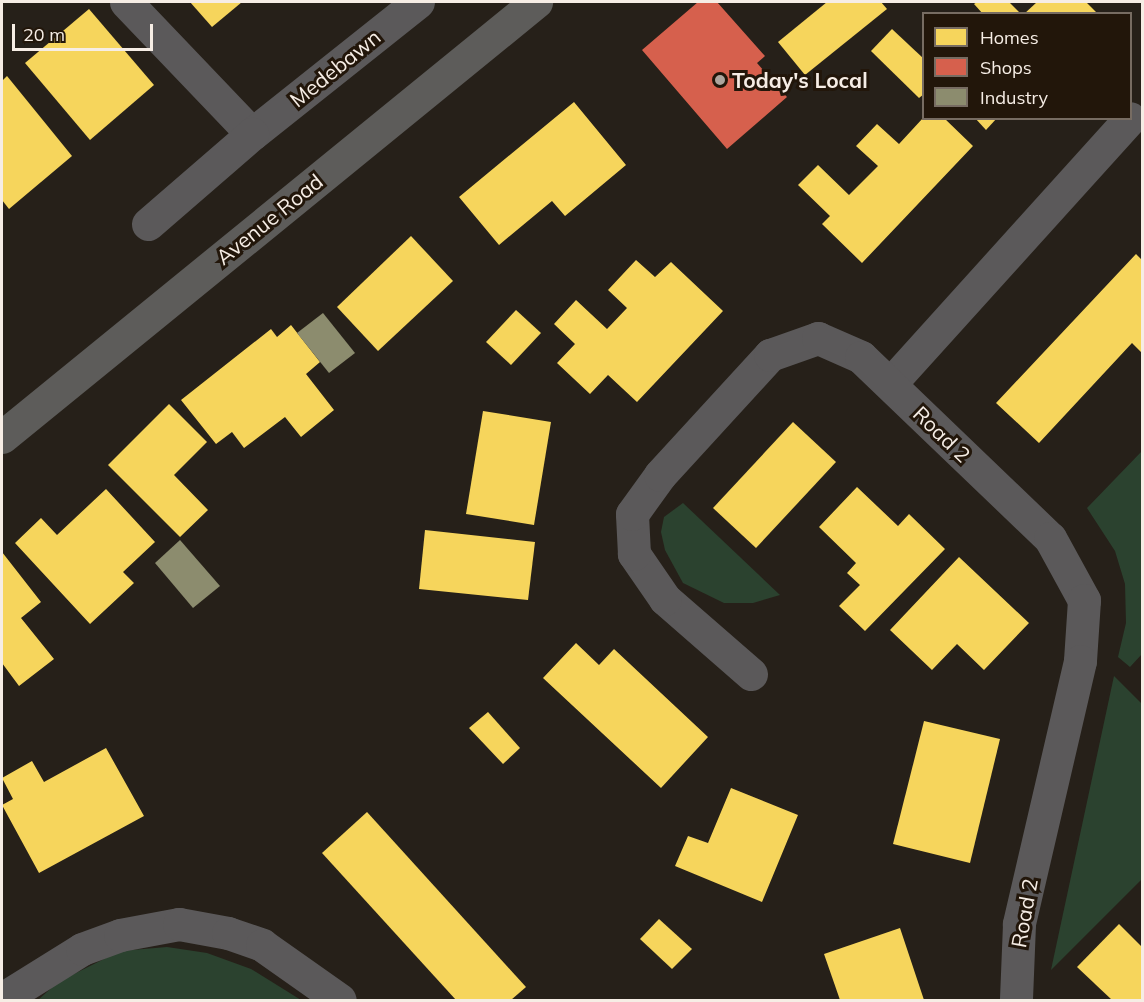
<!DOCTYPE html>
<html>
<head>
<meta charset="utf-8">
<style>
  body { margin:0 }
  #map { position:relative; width:1144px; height:1002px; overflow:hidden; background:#262019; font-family:Mulish,sans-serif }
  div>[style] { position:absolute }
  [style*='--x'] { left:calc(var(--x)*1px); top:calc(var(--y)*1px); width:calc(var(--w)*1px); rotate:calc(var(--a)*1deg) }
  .green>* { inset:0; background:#2b422f }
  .homes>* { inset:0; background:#f6d55c }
  .shops>* { inset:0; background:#d6604d }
  .industry>* { inset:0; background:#8c8c6e }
  .street>* { height:33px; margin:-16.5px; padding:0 16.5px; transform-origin:16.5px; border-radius:16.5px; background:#5b595a }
  .secondary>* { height:33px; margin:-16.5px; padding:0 16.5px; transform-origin:16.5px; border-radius:16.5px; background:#5d5c5a }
  .dots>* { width:16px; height:16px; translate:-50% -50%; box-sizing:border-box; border:3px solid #22160a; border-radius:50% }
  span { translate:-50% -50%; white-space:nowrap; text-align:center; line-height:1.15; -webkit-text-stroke:6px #22160a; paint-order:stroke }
  .street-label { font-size:21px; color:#f6ede5 }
  .poi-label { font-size:21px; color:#f6ede5; font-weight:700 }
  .left { translate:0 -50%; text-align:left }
  .frame { position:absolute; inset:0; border:3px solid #f6ede5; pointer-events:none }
  .legend { position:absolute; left:922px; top:12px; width:210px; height:108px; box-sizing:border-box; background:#22160a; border:2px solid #776c62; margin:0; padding:8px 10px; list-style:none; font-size:18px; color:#f6ede5 }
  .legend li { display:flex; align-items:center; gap:12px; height:30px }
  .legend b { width:30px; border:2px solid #776c62 }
  .scale { position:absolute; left:12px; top:24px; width:141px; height:27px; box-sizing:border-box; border:3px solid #f6ede5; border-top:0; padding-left:8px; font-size:18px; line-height:21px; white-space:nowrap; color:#f6ede5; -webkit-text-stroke:4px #22160a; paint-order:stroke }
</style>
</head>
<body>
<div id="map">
  <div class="green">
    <div style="clip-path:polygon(1142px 451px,1142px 654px,1130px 667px,1118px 657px,1126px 623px,1125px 584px,1115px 551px,1087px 508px)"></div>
    <div style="clip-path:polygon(683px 503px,780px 595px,753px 603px,724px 603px,683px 583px,665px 550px,661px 532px,664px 517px)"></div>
    <div style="clip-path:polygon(1114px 676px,1142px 704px,1142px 879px,1051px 970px)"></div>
    <div style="clip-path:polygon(167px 947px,207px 953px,251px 969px,301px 1000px,38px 1000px,58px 982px,120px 951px)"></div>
  </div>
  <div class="homes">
    <div style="clip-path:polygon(190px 2px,242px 2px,212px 27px)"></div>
    <div style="clip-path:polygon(827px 2px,881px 2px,887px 9px,805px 75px,778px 42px)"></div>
    <div style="clip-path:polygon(977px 2px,1009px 2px,1021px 14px,983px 14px,974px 4px)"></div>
    <div style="clip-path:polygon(1037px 2px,1086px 2px,1098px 14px,1024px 14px)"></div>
    <div style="clip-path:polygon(89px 9px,154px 85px,90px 140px,25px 63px)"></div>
    <div style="clip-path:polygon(892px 29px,924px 59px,924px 94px,919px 98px,871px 51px)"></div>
    <div style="clip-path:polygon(7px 76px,72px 156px,9px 209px,2px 200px,2px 81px)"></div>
    <div style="clip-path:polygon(574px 102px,626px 165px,565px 216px,552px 201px,499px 245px,459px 197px)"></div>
    <div style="clip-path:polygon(923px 118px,944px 118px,973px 146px,862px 263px,822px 224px,830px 216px,798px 185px,818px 165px,849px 195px,878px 166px,856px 146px,877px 124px,899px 144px)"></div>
    <div style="clip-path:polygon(975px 118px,997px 118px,986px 130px)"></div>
    <div style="clip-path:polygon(411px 236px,453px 281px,378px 351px,337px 307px)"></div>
    <div style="clip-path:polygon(1136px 254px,1142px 260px,1142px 353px,1132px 343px,1039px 443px,996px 403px)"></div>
    <div style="clip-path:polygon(636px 260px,655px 277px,671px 262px,723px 311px,637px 402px,608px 375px,590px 394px,557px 363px,575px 344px,554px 324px,576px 300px,607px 329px,627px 308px,608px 290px)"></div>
    <div style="clip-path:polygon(516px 310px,541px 333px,511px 365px,486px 342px)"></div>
    <div style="clip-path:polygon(291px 325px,320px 362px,306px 374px,334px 410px,301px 437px,285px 417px,244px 448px,232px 432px,216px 444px,181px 400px,271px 329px,277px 337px)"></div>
    <div style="clip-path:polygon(169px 404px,207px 442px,174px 475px,208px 510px,180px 537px,108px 465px)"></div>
    <div style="clip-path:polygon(483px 411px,551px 422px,534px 525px,466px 514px)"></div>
    <div style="clip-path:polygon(793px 422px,836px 462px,756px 548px,713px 508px)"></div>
    <div style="clip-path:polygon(857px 487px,898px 526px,909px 514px,945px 549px,865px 631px,839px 606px,860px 585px,847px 573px,856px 563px,819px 527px)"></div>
    <div style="clip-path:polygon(106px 489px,155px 542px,123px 572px,134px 583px,90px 624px,15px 543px,41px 518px,57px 535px)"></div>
    <div style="clip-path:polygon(425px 530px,535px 542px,528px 600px,419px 589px)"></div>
    <div style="clip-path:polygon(2px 552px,41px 602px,21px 618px,54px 659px,19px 686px,2px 663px)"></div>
    <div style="clip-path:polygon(959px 557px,1029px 623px,984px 670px,957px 644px,932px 670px,890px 630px)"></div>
    <div style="clip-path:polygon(576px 643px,599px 665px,614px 649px,708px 737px,661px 788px,543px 678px)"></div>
    <div style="clip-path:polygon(488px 712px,520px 748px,503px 764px,469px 728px)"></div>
    <div style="clip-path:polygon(924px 721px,1000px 739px,970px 863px,893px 844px)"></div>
    <div style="clip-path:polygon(106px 748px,144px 816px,39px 873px,2px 805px,13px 799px,2px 778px,32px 761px,44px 782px)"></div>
    <div style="clip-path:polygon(731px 788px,798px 815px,762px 902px,675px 866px,688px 836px,708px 843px)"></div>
    <div style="clip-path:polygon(367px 812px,526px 987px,511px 1000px,456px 1000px,322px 853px)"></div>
    <div style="clip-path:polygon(659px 919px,692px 949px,672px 969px,640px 939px)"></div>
    <div style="clip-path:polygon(1119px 924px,1142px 947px,1142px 1000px,1112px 1000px,1077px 967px)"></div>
    <div style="clip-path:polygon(900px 928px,924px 1000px,840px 1000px,824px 954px)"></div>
  </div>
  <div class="shops">
    <div style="clip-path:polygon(698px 2px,717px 2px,765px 56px,757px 63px,787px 97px,727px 149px,642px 50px)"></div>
  </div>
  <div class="industry">
    <div style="clip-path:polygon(323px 313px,355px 353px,329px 373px,297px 333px)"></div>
    <div style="clip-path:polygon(180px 540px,220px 586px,193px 608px,155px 563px)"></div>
  </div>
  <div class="street">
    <div style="--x:126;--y:2;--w:182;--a:46.3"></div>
    <div style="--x:252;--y:134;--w:212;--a:-38.5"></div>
    <div style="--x:148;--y:224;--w:138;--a:-40.9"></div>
    <div style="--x:890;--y:384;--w:358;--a:-47.9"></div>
    <div style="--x:751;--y:674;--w:114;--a:-138.9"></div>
    <div style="--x:665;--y:599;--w:55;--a:-124.6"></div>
    <div style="--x:634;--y:554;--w:40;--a:-92.9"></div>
    <div style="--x:632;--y:514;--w:48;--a:-54.3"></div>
    <div style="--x:660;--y:475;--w:163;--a:-47.5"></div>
    <div style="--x:770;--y:355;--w:51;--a:-19.5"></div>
    <div style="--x:818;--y:338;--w:47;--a:23.8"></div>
    <div style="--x:861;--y:357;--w:262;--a:43.8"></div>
    <div style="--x:1050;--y:538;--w:71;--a:61.3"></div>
    <div style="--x:1084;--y:600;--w:61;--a:93.8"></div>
    <div style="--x:1080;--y:661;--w:270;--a:103.1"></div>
    <div style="--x:1019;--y:924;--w:76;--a:92.3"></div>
    <div style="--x:2;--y:999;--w:94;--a:-32"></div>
    <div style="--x:82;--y:949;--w:40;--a:-20.2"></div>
    <div style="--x:120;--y:935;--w:60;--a:-10.6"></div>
    <div style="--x:179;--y:924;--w:50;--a:10.4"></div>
    <div style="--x:228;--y:933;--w:36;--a:19"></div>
    <div style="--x:262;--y:945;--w:95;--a:35.2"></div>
  </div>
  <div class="secondary">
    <div style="--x:2;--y:437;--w:689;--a:-39.17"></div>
  </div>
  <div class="dots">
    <div style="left:720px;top:80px;background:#ada59e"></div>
  </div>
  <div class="street-label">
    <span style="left:335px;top:68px;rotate:-39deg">Medebawn</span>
    <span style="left:269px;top:219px;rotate:-39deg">Avenue Road</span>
    <span style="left:942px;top:434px;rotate:44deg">Road 2</span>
    <span style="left:1024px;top:913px;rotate:-80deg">Road 2</span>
  </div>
  <div class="poi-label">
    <span class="left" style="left:732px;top:80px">Today's Local</span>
  </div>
  <div class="frame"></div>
  <ul class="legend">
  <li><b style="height:16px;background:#f6d55c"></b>Homes</li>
  <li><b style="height:16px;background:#d6604d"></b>Shops</li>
  <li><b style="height:16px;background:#8c8c6e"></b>Industry</li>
  </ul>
  <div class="scale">20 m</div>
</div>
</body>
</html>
